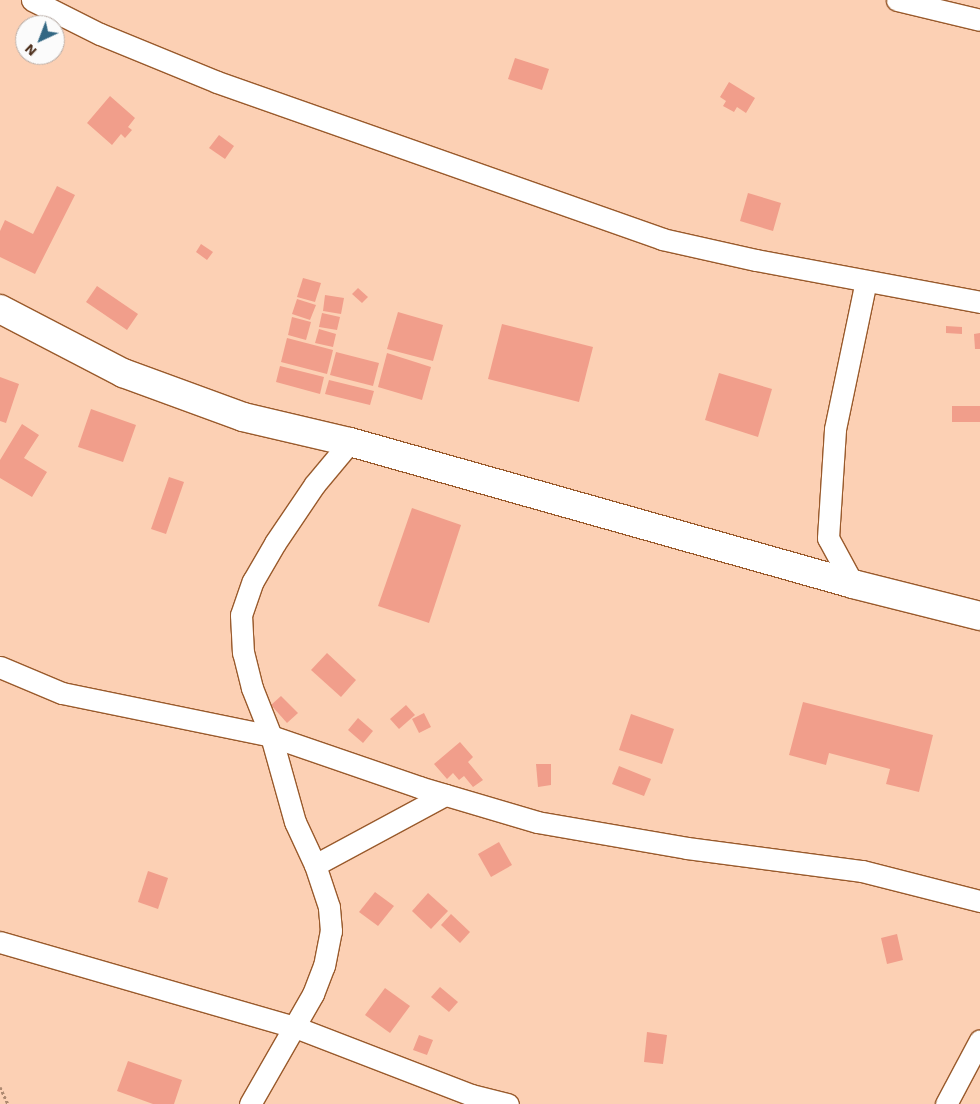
<!DOCTYPE html>
<html>
<head>
<meta charset="utf-8">
<style>
  body { margin:0 }
  #map { position:relative; width:980px; height:1104px; overflow:hidden; background:#fcd0b4; font-family:"Work Sans",sans-serif }
  div>[style] { position:absolute }
  [style*='--x'] { left:calc(var(--x)*1px); top:calc(var(--y)*1px); width:calc(var(--w)*1px); rotate:calc(var(--a)*1deg) }
  .building>* { inset:0; background:#f19e8b }
  .path>* { height:3px; margin-top:-1.5px; transform-origin:0; background:repeating-linear-gradient(90deg,#ae8971 0 2.5px,transparent 0 5px) }
  .roads { filter:drop-shadow(1px 0 #995a2c) drop-shadow(-1px 0 #995a2c) drop-shadow(0 1px #995a2c) drop-shadow(0 -1px #995a2c) }
  .street>* { height:21px; margin:-10.5px; padding:0 10.5px; transform-origin:10.5px; border-radius:10.5px; background:#fff }
  .primary>* { height:28px; margin:-14px; padding:0 14px; transform-origin:14px; border-radius:14px; background:#fff }
  span { translate:-50% -50%; white-space:nowrap; text-align:center; line-height:1.15; -webkit-text-stroke:4px #fbfbfb; paint-order:stroke }
  .north { position:absolute; left:15px; top:15px; width:50px; height:50px; box-sizing:border-box; background:#fbfbfb; border:1px solid #b7aba4; border-radius:50%; rotate:223deg; font-size:14px; font-weight:700; line-height:20px; text-align:center; color:#513421 }
  .north::after { content:''; display:block; margin:auto; width:18px; height:22px; background:#326783; clip-path:polygon(50% 0,100% 100%,50% 72%,0 100%) }
</style>
</head>
<body>
<div id="map">
  <div class="building">
    <div style="clip-path:polygon(515px 58px,549px 69px,542px 90px,508px 79px)"></div>
    <div style="clip-path:polygon(729px 82px,755px 98px,746px 113px,737px 107px,734px 112px,723px 106px,726px 101px,720px 97px)"></div>
    <div style="clip-path:polygon(110px 96px,135px 118px,128px 127px,132px 130px,125px 138px,121px 134px,112px 145px,87px 123px)"></div>
    <div style="clip-path:polygon(219px 135px,234px 146px,225px 159px,209px 148px)"></div>
    <div style="clip-path:polygon(57px 186px,75px 195px,35px 274px,0 257px,0 231px,5px 220px,33px 234px)"></div>
    <div style="clip-path:polygon(748px 193px,781px 203px,773px 231px,740px 221px)"></div>
    <div style="clip-path:polygon(201px 244px,213px 252px,207px 260px,196px 252px)"></div>
    <div style="clip-path:polygon(303px 278px,321px 283px,315px 302px,297px 297px)"></div>
    <div style="clip-path:polygon(97px 286px,138px 314px,127px 330px,86px 302px)"></div>
    <div style="clip-path:polygon(358px 288px,368px 297px,362px 303px,352px 294px)"></div>
    <div style="clip-path:polygon(325px 295px,344px 298px,341px 314px,323px 311px)"></div>
    <div style="clip-path:polygon(297px 299px,316px 305px,310px 320px,292px 314px)"></div>
    <div style="clip-path:polygon(398px 312px,443px 325px,433px 361px,387px 349px)"></div>
    <div style="clip-path:polygon(322px 313px,340px 317px,337px 330px,319px 327px)"></div>
    <div style="clip-path:polygon(292px 317px,311px 322px,306px 340px,288px 335px)"></div>
    <div style="clip-path:polygon(502px 324px,593px 347px,579px 402px,488px 379px)"></div>
    <div style="clip-path:polygon(946px 326px,962px 327px,962px 334px,946px 333px)"></div>
    <div style="clip-path:polygon(319px 329px,336px 334px,333px 347px,315px 343px)"></div>
    <div style="clip-path:polygon(980px 333px,980px 349px,975px 349px,974px 334px)"></div>
    <div style="clip-path:polygon(287px 338px,333px 350px,327px 374px,281px 362px)"></div>
    <div style="clip-path:polygon(336px 352px,379px 363px,373px 386px,330px 375px)"></div>
    <div style="clip-path:polygon(387px 353px,431px 367px,422px 400px,378px 387px)"></div>
    <div style="clip-path:polygon(280px 366px,324px 377px,320px 394px,276px 382px)"></div>
    <div style="clip-path:polygon(719px 373px,772px 389px,758px 437px,705px 420px)"></div>
    <div style="clip-path:polygon(0 377px,19px 384px,6px 423px,0 421px)"></div>
    <div style="clip-path:polygon(329px 380px,374px 391px,370px 405px,325px 394px)"></div>
    <div style="clip-path:polygon(952px 406px,980px 406px,980px 422px,952px 422px)"></div>
    <div style="clip-path:polygon(91px 409px,136px 425px,123px 462px,78px 447px)"></div>
    <div style="clip-path:polygon(22px 424px,39px 435px,24px 458px,47px 472px,32px 497px,0 478px,0 460px)"></div>
    <div style="clip-path:polygon(169px 477px,184px 482px,166px 534px,151px 529px)"></div>
    <div style="clip-path:polygon(412px 508px,461px 525px,429px 623px,378px 606px)"></div>
    <div style="clip-path:polygon(327px 653px,356px 680px,341px 697px,311px 670px)"></div>
    <div style="clip-path:polygon(281px 696px,298px 713px,287px 723px,271px 705px)"></div>
    <div style="clip-path:polygon(803px 702px,933px 735px,919px 792px,886px 784px,890px 769px,829px 753px,826px 765px,789px 755px)"></div>
    <div style="clip-path:polygon(406px 705px,415px 715px,399px 729px,390px 719px)"></div>
    <div style="clip-path:polygon(424px 713px,431px 727px,419px 733px,412px 719px)"></div>
    <div style="clip-path:polygon(631px 714px,674px 729px,662px 764px,619px 750px)"></div>
    <div style="clip-path:polygon(358px 718px,373px 731px,363px 743px,348px 730px)"></div>
    <div style="clip-path:polygon(460px 742px,473px 757px,468px 762px,483px 780px,473px 787px,464px 776px,459px 780px,453px 773px,447px 779px,434px 764px)"></div>
    <div style="clip-path:polygon(536px 764px,551px 764px,551px 785px,538px 787px)"></div>
    <div style="clip-path:polygon(619px 766px,651px 779px,644px 796px,612px 784px)"></div>
    <div style="clip-path:polygon(499px 842px,512px 865px,491px 877px,478px 854px)"></div>
    <div style="clip-path:polygon(148px 871px,168px 878px,158px 909px,138px 902px)"></div>
    <div style="clip-path:polygon(375px 892px,394px 906px,378px 926px,359px 912px)"></div>
    <div style="clip-path:polygon(428px 893px,448px 911px,431px 929px,412px 911px)"></div>
    <div style="clip-path:polygon(451px 914px,470px 932px,460px 943px,441px 925px)"></div>
    <div style="clip-path:polygon(897px 934px,903px 960px,887px 964px,881px 938px)"></div>
    <div style="clip-path:polygon(440px 987px,458px 1002px,449px 1012px,431px 997px)"></div>
    <div style="clip-path:polygon(385px 988px,410px 1006px,390px 1033px,365px 1015px)"></div>
    <div style="clip-path:polygon(647px 1032px,667px 1035px,663px 1064px,644px 1062px)"></div>
    <div style="clip-path:polygon(419px 1035px,433px 1040px,427px 1055px,413px 1050px)"></div>
    <div style="clip-path:polygon(128px 1061px,182px 1080px,174px 1104px,153px 1104px,117px 1091px)"></div>
  </div>
  <div class="path">
    <div style="--x:0;--y:1087;--w:19;--a:65"></div>
  </div>
  <div class="roads">
    <div class="street">
      <div style="--x:32;--y:0;--w:76;--a:26.6"></div>
      <div style="--x:100;--y:34;--w:126;--a:22.3"></div>
      <div style="--x:217;--y:82;--w:472;--a:19.4"></div>
      <div style="--x:662;--y:239;--w:96;--a:12.6"></div>
      <div style="--x:756;--y:260;--w:228;--a:10.6"></div>
      <div style="--x:897;--y:0;--w:85;--a:13.5"></div>
      <div style="--x:853;--y:584;--w:52;--a:-118.5"></div>
      <div style="--x:828;--y:538;--w:109;--a:-86.3"></div>
      <div style="--x:835;--y:429;--w:151;--a:-78.2"></div>
      <div style="--x:0;--y:667;--w:67;--a:22.8"></div>
      <div style="--x:62;--y:693;--w:213;--a:11.6"></div>
      <div style="--x:271;--y:736;--w:157;--a:19"></div>
      <div style="--x:419;--y:787;--w:123;--a:16.5"></div>
      <div style="--x:537;--y:822;--w:152;--a:9.8"></div>
      <div style="--x:687;--y:848;--w:177;--a:7.5"></div>
      <div style="--x:862;--y:871;--w:122;--a:14.3"></div>
      <div style="--x:315;--y:865;--w:148;--a:-28.3"></div>
      <div style="--x:0;--y:942;--w:307;--a:16.1"></div>
      <div style="--x:295;--y:1027;--w:189;--a:21.1"></div>
      <div style="--x:471;--y:1095;--w:38;--a:14"></div>
      <div style="--x:250;--y:1104;--w:127;--a:-60.2"></div>
      <div style="--x:313;--y:994;--w:30;--a:-69"></div>
      <div style="--x:324;--y:966;--w:36;--a:-79"></div>
      <div style="--x:331;--y:931;--w:24;--a:-95"></div>
      <div style="--x:329;--y:907;--w:44;--a:-108.4"></div>
      <div style="--x:315;--y:865;--w:47;--a:-114.9"></div>
      <div style="--x:295;--y:822;--w:89;--a:-105.6"></div>
      <div style="--x:271;--y:736;--w:52;--a:-111.6"></div>
      <div style="--x:252;--y:688;--w:36;--a:-104"></div>
      <div style="--x:243;--y:653;--w:38;--a:-93"></div>
      <div style="--x:241;--y:615;--w:36;--a:-71"></div>
      <div style="--x:253;--y:581;--w:44;--a:-59.9"></div>
      <div style="--x:275;--y:543;--w:71;--a:-55.9"></div>
      <div style="--x:315;--y:484;--w:55;--a:-50.2"></div>
      <div style="--x:946;--y:1104;--w:72;--a:-62"></div>
    </div>
    <div class="primary">
      <div style="--x:0;--y:309;--w:139;--a:27.5"></div>
      <div style="--x:123;--y:373;--w:128;--a:20.1"></div>
      <div style="--x:243;--y:417;--w:110;--a:13.2"></div>
      <div style="--x:350;--y:442;--w:523;--a:15.76"></div>
      <div style="--x:853;--y:584;--w:131;--a:14.1"></div>
    </div>
  </div>
  <div class="north">N</div>
</div>
</body>
</html>
